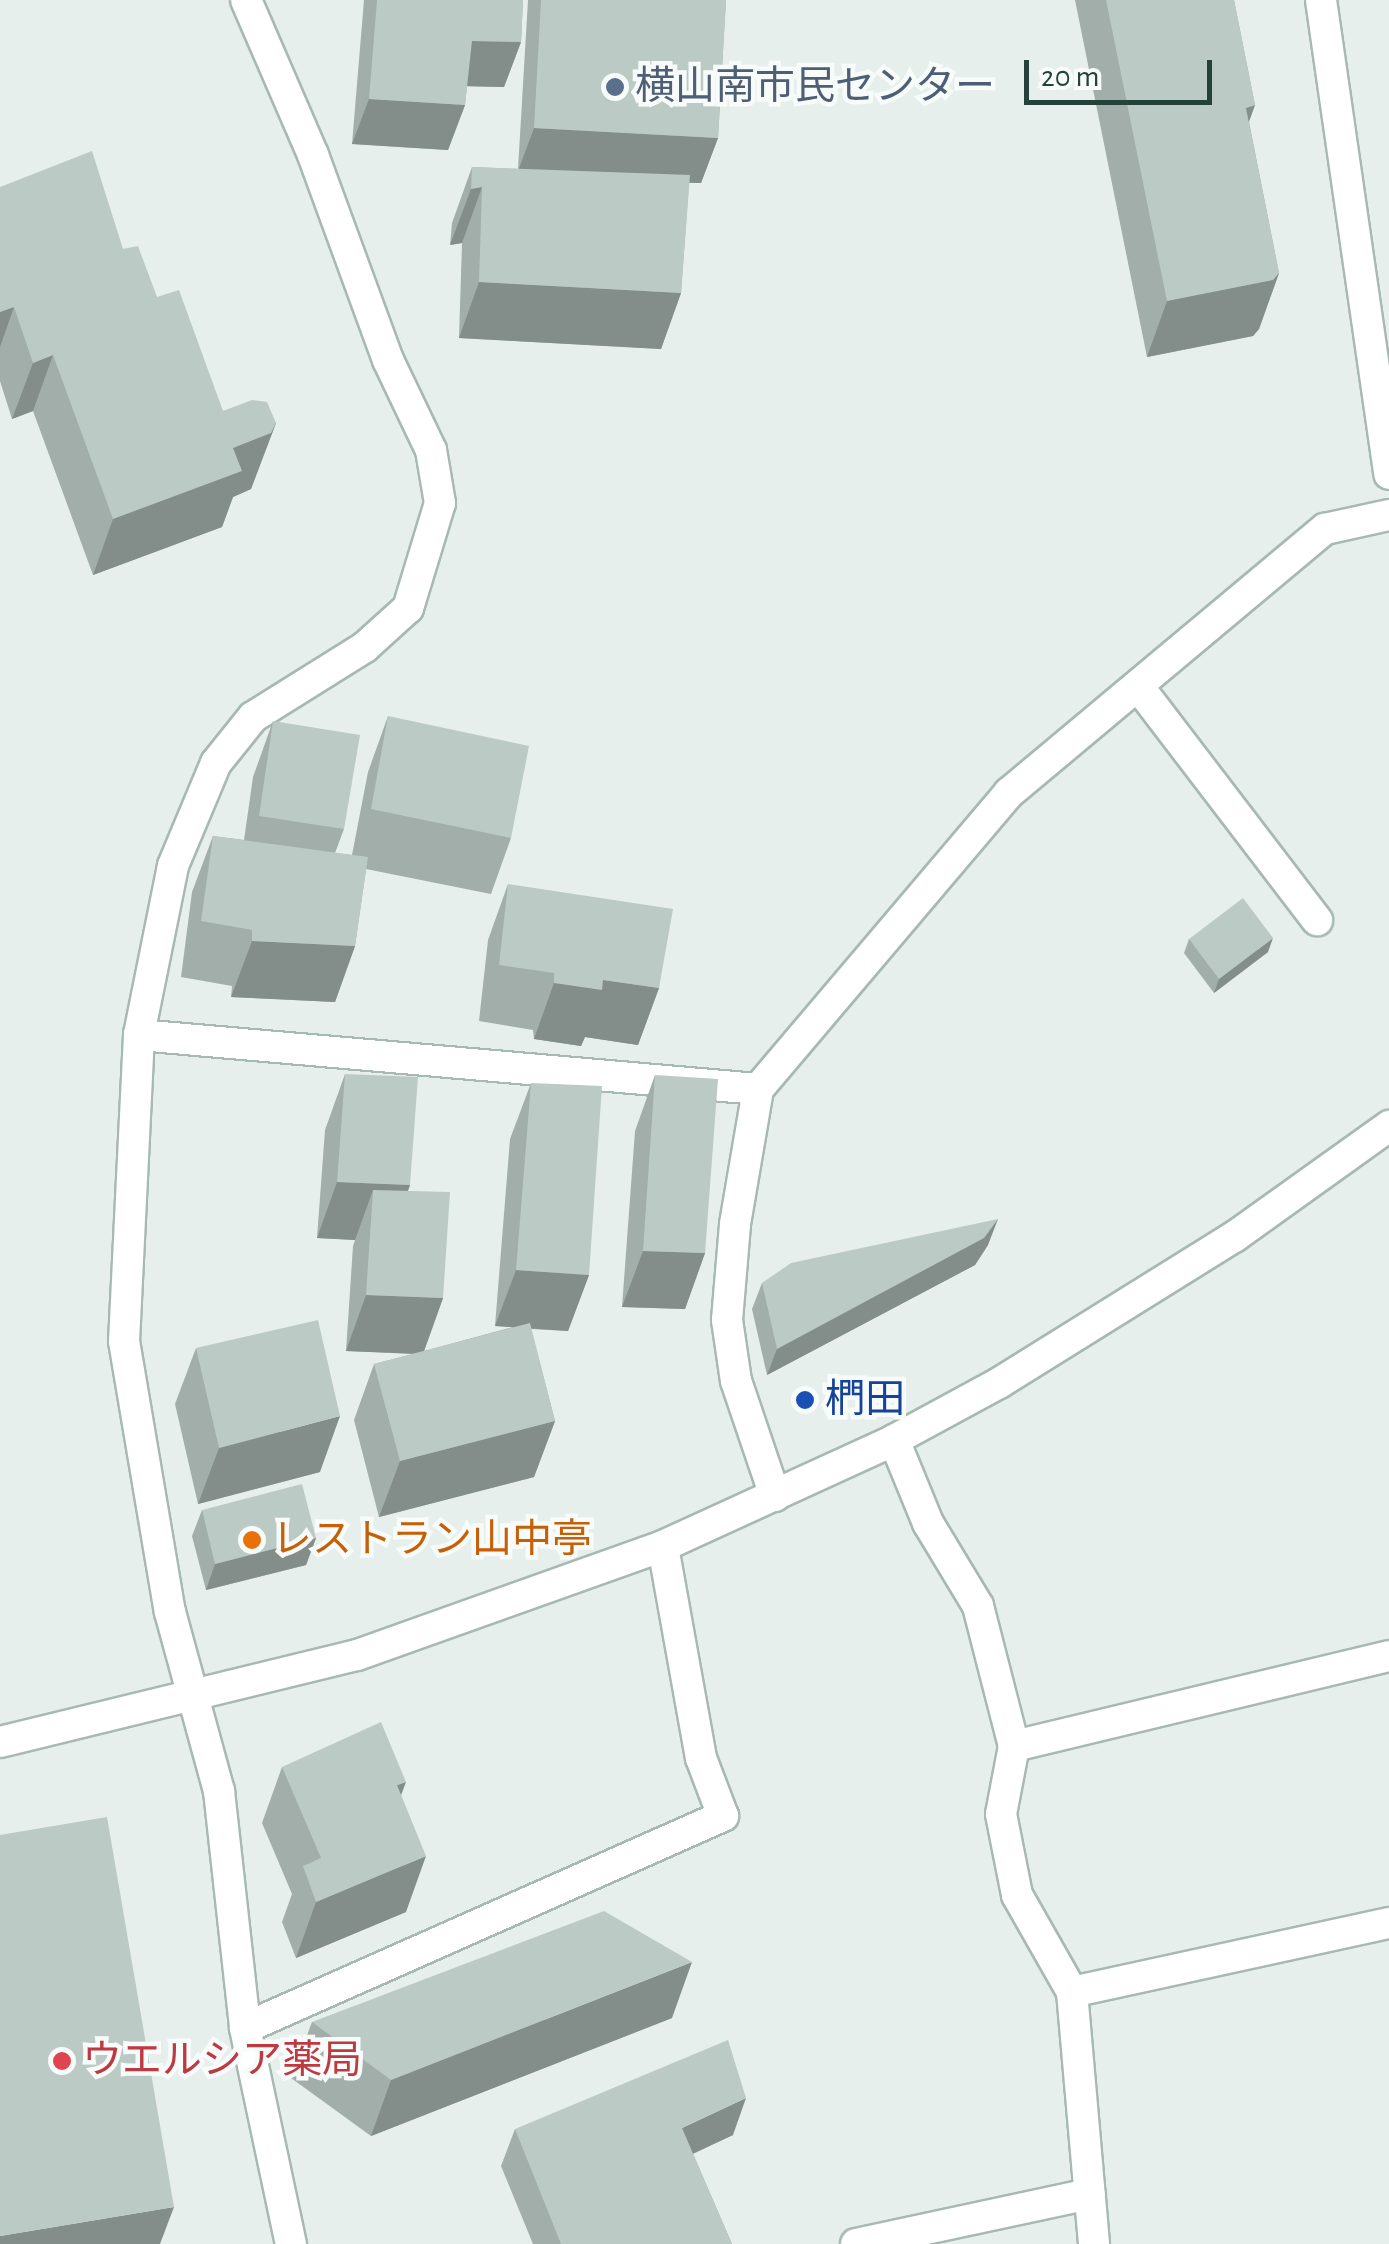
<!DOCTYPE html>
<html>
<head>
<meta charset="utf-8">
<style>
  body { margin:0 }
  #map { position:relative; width:1389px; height:2244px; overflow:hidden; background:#e6efeb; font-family:"Alegreya Sans","Noto Sans JP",sans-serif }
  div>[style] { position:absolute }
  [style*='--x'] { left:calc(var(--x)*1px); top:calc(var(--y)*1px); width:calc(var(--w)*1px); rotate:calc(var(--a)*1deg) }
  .roads { filter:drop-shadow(2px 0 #a8b8b2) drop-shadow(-2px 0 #a8b8b2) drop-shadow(0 2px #a8b8b2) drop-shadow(0 -2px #a8b8b2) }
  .lane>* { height:30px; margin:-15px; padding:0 15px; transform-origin:15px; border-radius:15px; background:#fff }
  .street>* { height:30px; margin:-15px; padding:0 15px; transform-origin:15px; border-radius:15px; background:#fff }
  .secondary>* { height:30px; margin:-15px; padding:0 15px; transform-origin:15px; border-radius:15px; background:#fff }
  .wall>* { inset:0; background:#a1aea9 }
  .shaded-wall>* { inset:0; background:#838d89 }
  .building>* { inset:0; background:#bbcac4 }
  .dots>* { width:28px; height:28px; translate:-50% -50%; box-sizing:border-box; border:5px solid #f7fbf9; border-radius:50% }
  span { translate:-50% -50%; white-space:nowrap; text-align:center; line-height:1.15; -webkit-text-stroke:9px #f7fbf9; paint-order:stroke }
  .service-label { font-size:40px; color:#4e5e75 }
  .left { translate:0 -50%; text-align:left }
  .transit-label { font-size:40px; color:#164399 }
  .food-label { font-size:40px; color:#c56008 }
  .health-label { font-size:40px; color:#be3a42 }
  .scale { position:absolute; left:1024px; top:60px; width:188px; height:45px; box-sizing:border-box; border:5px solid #24423a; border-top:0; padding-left:12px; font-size:30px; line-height:35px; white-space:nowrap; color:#24423a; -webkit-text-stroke:8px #f7fbf9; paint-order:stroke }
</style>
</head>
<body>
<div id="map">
  <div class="roads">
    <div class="lane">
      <div style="--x:1138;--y:686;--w:295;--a:52.6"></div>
      <div style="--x:139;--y:1035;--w:621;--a:4.99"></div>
      <div style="--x:894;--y:1440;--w:90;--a:67.7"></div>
      <div style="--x:928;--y:1523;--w:97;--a:58.9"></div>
      <div style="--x:978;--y:1606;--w:145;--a:75.6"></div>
      <div style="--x:856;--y:2244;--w:239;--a:-12.1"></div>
    </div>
    <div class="street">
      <div style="--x:246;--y:0;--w:169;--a:66.6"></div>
      <div style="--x:313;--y:155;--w:218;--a:69.9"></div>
      <div style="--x:388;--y:360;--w:100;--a:64.5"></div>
      <div style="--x:431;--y:450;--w:54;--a:80.4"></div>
      <div style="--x:440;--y:503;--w:110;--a:106.9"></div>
      <div style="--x:408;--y:608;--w:58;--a:137.8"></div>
      <div style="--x:365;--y:647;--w:132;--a:148"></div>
      <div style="--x:253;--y:717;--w:59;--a:128.8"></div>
      <div style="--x:216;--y:763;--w:112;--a:112.7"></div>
      <div style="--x:173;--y:866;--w:172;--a:101.4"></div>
      <div style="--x:139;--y:1035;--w:306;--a:92.8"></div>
      <div style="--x:124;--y:1341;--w:275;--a:80.4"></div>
      <div style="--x:170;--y:1612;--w:186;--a:74.7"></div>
      <div style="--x:219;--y:1791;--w:238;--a:83.7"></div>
      <div style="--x:245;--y:2028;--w:221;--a:78"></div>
      <div style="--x:775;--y:1496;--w:121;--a:-108.7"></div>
      <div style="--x:736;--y:1381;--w:62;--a:-98.4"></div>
      <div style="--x:727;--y:1320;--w:96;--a:-85.2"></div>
      <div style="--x:735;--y:1224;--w:137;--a:-80.3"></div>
      <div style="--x:758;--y:1089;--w:388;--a:-49.7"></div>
      <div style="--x:1009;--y:793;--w:412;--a:-39.9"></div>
      <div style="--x:1325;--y:529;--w:66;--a:-12.3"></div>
      <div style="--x:1389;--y:1656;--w:386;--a:166.5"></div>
      <div style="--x:1014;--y:1746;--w:69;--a:100.8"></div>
      <div style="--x:1001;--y:1814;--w:83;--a:78.8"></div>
      <div style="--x:1017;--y:1895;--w:112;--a:60.4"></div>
      <div style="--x:1072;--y:1992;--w:324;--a:-12.3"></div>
      <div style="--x:1072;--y:1992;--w:253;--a:85"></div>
      <div style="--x:245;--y:2028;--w:523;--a:-23.92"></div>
      <div style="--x:723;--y:1816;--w:62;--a:-110.8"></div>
      <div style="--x:701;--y:1758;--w:215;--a:-100.2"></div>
    </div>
    <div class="secondary">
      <div style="--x:1321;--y:0;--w:479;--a:81.8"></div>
      <div style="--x:0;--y:1742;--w:367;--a:-13.7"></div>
      <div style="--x:357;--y:1655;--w:325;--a:-19.6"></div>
      <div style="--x:663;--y:1546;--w:254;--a:-24.6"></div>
      <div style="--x:894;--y:1440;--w:119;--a:-28.5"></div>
      <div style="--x:999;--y:1383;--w:277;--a:-31.9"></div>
      <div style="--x:1234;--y:1237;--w:191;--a:-35.6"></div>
    </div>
  </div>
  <div class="wall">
    <div style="clip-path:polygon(364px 0,523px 0,521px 42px,504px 87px,467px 86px,465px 105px,448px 150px,352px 144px)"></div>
    <div style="clip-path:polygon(528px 0,726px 0,718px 138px,701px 183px,689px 183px,681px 293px,661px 349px,459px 338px,462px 243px,450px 245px,452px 223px,472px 167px,518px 169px)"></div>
    <div style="clip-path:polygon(1075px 0,1234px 0,1255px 105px,1249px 122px,1279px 273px,1259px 329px,1253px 336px,1147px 357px)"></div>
    <div style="clip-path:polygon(0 187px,123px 249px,157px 297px,223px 411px,276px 423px,251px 489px,233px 497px,222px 527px,93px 575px,33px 411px,12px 419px,0 381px)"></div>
    <div style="clip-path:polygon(388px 716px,511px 838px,491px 894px,366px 869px,355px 946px,335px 1002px,231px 997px,232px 986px,181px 977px,192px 892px,213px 836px,244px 840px,253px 777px,273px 721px,344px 829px,335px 853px,352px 855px,368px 772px)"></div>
    <div style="clip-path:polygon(508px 884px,659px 988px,638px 1045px,585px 1037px,581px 1046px,534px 1039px,533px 1030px,479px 1021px,488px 940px)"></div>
    <div style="clip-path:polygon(1189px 939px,1268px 952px,1214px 993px,1184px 953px)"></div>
    <div style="clip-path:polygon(345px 1074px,410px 1185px,408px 1191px,443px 1298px,424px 1351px,513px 1327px,495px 1326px,510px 1139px,531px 1083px,589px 1275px,568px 1331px,531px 1329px,555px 1421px,534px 1477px,379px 1517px,354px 1420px,374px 1364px,413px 1354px,346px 1351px,353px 1246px,355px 1240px,317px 1238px,325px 1130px)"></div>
    <div style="clip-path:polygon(655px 1075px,705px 1253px,685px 1309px,622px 1307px,635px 1131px)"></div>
    <div style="clip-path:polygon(988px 1245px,975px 1265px,767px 1375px,752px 1309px,762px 1283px)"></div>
    <div style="clip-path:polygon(196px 1348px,320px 1472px,198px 1504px,175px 1404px)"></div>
    <div style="clip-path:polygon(202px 1510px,316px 1538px,306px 1565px,206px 1590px,192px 1536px)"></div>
    <div style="clip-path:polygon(282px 1767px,401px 1795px,406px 1912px,296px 1958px,282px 1922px,292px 1894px,262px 1823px)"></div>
    <div style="clip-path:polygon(672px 2018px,371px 2136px,291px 2078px,312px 2022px)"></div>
    <div style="clip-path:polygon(515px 2129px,733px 2135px,693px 2154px,732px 2244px,533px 2244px,501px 2166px)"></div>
  </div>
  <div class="shaded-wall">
    <div style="clip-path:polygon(472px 41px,521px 42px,504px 87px,455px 86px)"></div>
    <div style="clip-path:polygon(369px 99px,465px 105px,448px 150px,352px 144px)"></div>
    <div style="clip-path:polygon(1255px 105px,1234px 161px,1246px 108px)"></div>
    <div style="clip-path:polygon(534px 128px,718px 138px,701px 183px,517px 174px)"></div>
    <div style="clip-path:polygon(482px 187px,462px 243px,450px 245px,471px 189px)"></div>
    <div style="clip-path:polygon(1279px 273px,1259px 329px,1253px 336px,1147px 357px,1167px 301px)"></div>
    <div style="clip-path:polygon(479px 282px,681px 293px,661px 349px,459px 338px)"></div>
    <div style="clip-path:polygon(14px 307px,0 347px,0 312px)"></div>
    <div style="clip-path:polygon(53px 355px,33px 411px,12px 419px,33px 363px)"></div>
    <div style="clip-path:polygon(276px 423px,251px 489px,233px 497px,222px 527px,93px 575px,113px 519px)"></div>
    <div style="clip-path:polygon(1273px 938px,1268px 952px,1214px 993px,1219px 979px)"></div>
    <div style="clip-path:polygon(252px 941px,355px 946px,335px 1002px,231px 997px)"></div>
    <div style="clip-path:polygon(603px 980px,659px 988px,638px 1045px,585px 1037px,581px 1046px,534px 1039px,554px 983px)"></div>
    <div style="clip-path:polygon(337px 1182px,410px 1185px,389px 1241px,373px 1190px,355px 1240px,317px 1238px)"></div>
    <div style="clip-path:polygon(998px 1219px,988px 1245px,975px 1265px,767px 1375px,777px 1349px)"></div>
    <div style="clip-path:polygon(643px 1251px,705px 1253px,685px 1309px,622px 1307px)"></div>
    <div style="clip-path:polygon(516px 1270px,589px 1275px,568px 1331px,495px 1326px)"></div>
    <div style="clip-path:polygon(366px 1295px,443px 1298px,423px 1354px,346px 1351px)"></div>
    <div style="clip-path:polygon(340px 1416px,320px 1472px,198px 1504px,219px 1448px)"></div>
    <div style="clip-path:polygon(555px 1421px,534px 1477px,379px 1517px,400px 1461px)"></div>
    <div style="clip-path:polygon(316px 1538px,306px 1565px,206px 1590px,215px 1564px)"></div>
    <div style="clip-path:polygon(406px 1782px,385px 1838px,397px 1785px)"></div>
    <div style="clip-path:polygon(426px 1856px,406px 1912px,296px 1958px,316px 1902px)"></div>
    <div style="clip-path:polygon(692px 1962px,672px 2018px,371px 2136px,391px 2080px)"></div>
    <div style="clip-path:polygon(746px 2098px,733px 2135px,668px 2165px,682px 2128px)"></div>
    <div style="clip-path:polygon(174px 2207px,160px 2244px,0 2244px,0 2236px)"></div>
  </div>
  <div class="building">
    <div style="clip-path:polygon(377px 0,523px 0,521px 42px,472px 41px,465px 105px,369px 99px)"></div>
    <div style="clip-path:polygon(541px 0,726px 0,718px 138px,534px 128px)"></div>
    <div style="clip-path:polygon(1106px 0,1234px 0,1255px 105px,1246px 108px,1279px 273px,1273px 280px,1167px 301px)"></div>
    <div style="clip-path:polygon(92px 151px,123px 249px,138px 246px,157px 297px,179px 290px,223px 411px,252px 400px,267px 402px,276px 423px,271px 433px,233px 448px,242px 471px,113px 519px,53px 355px,33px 363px,14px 307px,0 312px,0 187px)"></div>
    <div style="clip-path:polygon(472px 167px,690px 175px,681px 293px,479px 282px,482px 187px,471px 189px)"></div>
    <div style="clip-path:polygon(388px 716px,529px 746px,511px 838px,371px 809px)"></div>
    <div style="clip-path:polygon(273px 721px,360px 735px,344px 829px,259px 816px)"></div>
    <div style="clip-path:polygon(213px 836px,368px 857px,355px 946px,252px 941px,252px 930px,201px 921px)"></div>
    <div style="clip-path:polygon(508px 884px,673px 909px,659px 988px,603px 980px,602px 990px,554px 983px,554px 973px,499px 965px)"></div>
    <div style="clip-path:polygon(1243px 898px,1273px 938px,1219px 979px,1189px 939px)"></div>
    <div style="clip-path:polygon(345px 1074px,418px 1077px,410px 1185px,337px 1182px)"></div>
    <div style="clip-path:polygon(655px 1075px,718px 1079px,705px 1253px,643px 1251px)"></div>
    <div style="clip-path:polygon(531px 1083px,602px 1086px,589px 1275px,516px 1270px)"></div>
    <div style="clip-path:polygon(373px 1190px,450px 1192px,443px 1298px,366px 1295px)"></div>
    <div style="clip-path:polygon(998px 1219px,984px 1238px,777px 1349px,762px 1283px,791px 1263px)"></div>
    <div style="clip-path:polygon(318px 1320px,340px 1416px,219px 1448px,196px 1348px)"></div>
    <div style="clip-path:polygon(530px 1323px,555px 1421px,400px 1461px,374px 1364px)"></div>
    <div style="clip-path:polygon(302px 1484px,316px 1538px,215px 1564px,202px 1510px)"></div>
    <div style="clip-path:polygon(381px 1722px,406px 1782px,397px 1785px,426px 1856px,316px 1902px,303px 1866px,321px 1858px,282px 1767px)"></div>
    <div style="clip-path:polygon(107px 1817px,174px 2207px,0 2236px,0 1835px)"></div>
    <div style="clip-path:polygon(604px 1911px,692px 1962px,391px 2080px,312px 2022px)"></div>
    <div style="clip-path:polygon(728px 2040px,746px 2098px,682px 2128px,732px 2244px,561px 2244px,515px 2129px)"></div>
  </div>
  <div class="dots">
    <div style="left:615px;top:87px;background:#5c6f8a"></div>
    <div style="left:805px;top:1400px;background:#1a4fb4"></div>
    <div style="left:252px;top:1540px;background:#e8710a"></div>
    <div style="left:62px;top:2061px;background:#e0444e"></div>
  </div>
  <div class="service-label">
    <span class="left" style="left:635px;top:87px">横山南市民センター</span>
  </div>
  <div class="transit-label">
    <span class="left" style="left:825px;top:1400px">椚田</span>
  </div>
  <div class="food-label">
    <span class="left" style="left:272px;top:1540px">レストラン山中亭</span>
  </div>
  <div class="health-label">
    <span class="left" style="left:82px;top:2061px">ウエルシア薬局</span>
  </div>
  <div class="scale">20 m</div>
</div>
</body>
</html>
